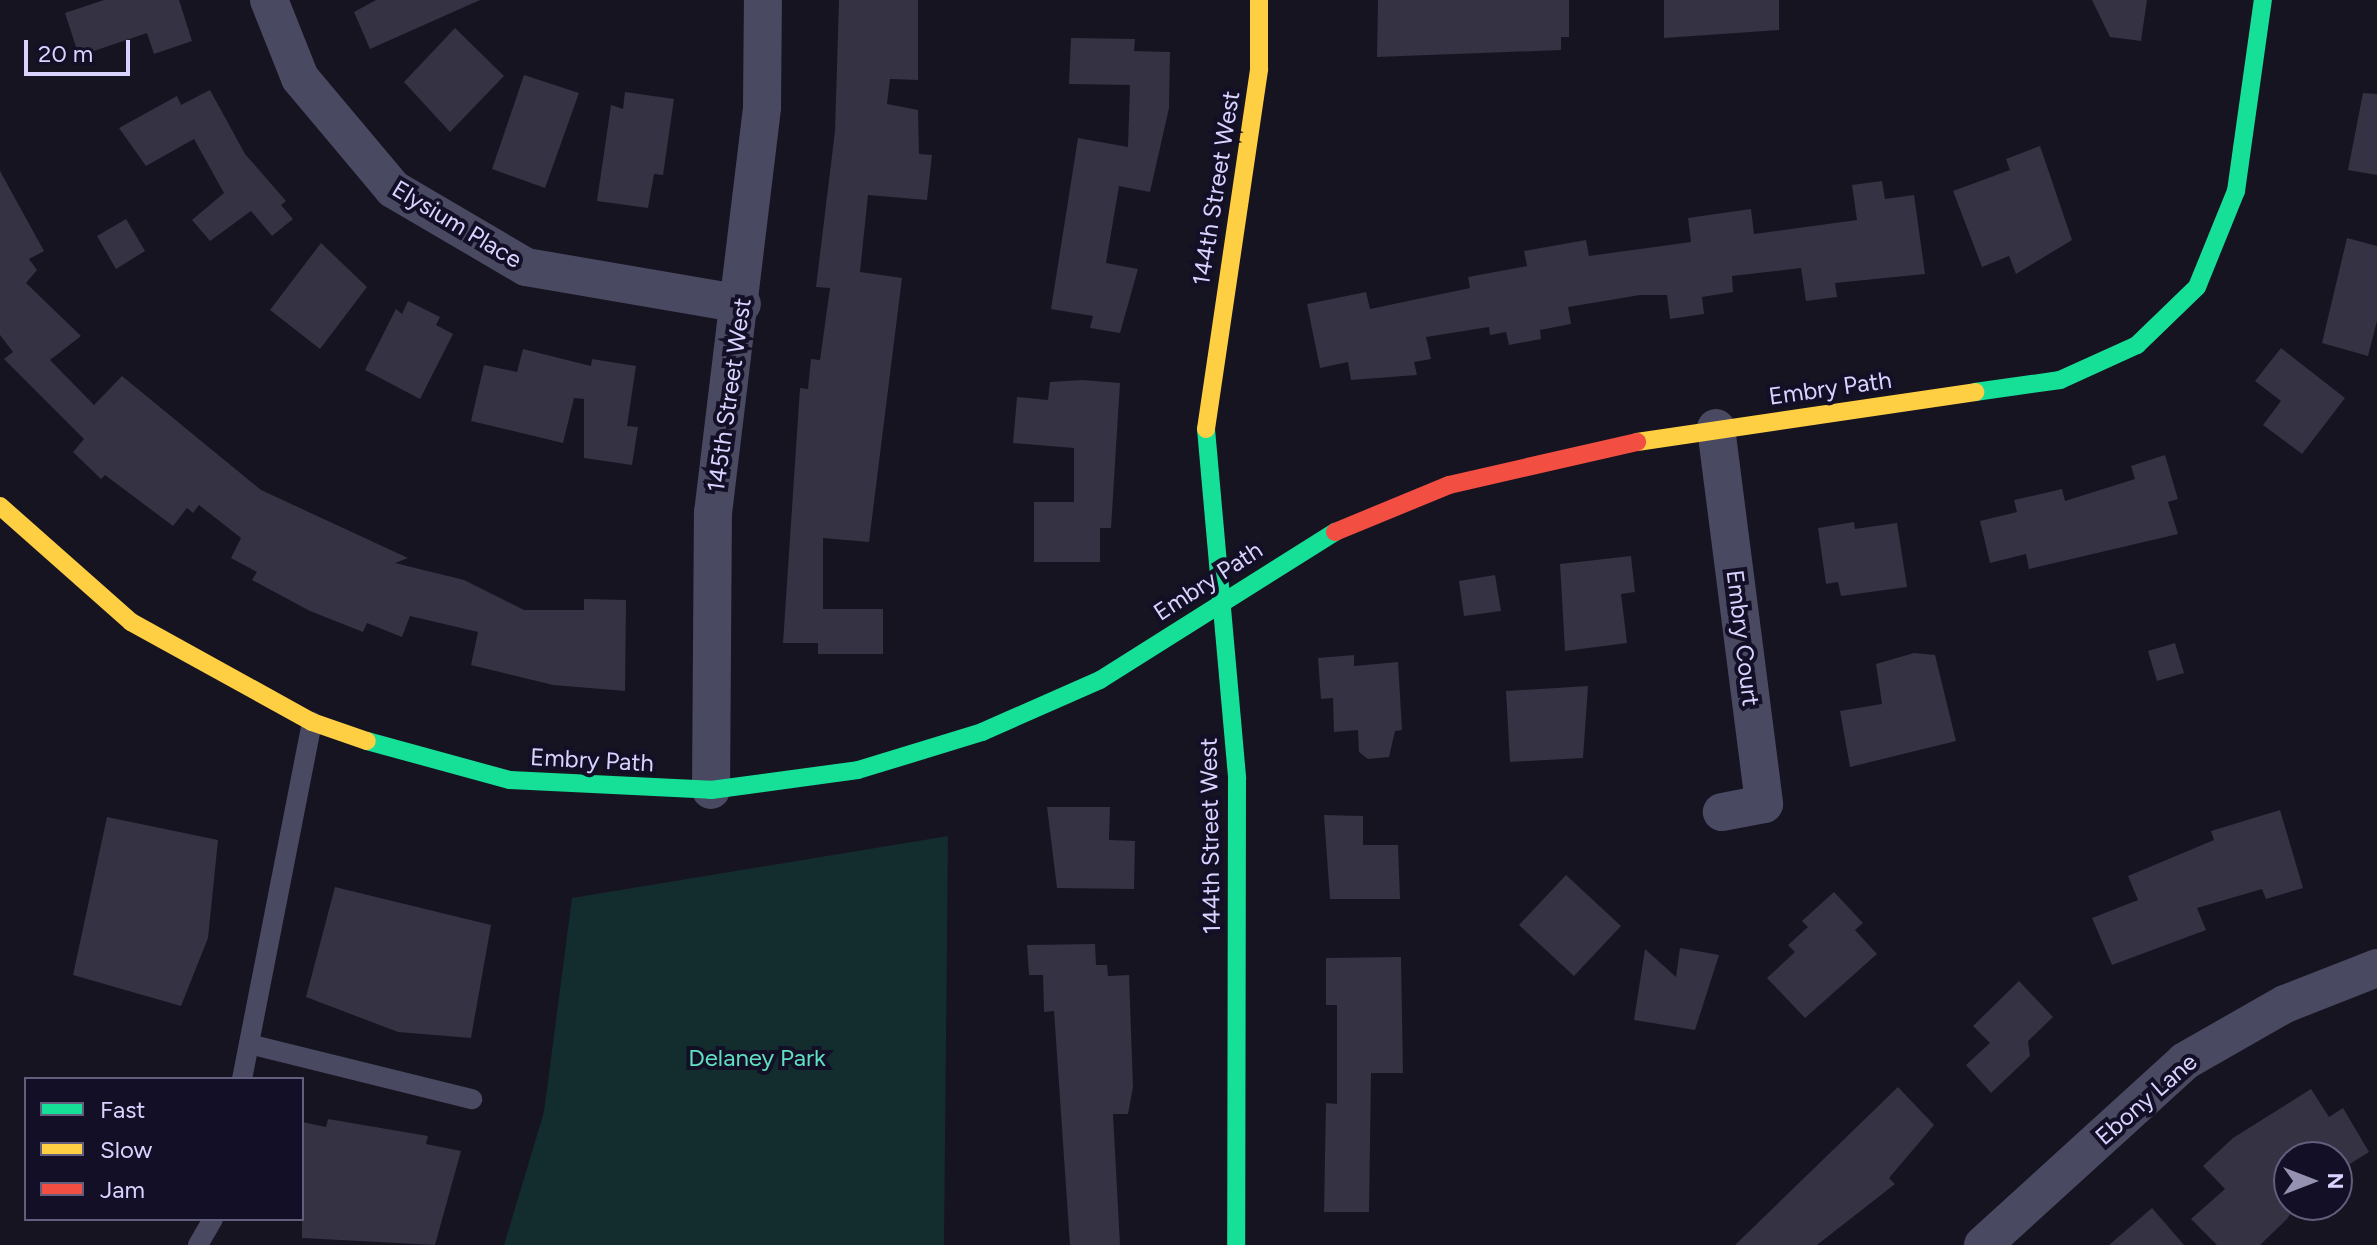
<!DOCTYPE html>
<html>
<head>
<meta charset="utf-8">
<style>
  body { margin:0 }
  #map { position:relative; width:2377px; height:1245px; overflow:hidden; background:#161421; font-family:Figtree,sans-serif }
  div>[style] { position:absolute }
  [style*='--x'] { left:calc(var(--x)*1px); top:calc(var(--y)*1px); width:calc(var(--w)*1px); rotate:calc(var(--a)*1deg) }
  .green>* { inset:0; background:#132c2d }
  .building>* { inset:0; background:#343243 }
  .lane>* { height:20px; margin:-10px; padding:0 10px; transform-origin:10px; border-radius:10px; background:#4a4962 }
  .street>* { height:38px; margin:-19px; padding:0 19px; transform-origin:19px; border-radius:19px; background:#4a4962 }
  .fast>* { height:18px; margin:-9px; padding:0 9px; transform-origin:9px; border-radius:9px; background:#16e098 }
  .slow>* { height:18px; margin:-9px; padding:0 9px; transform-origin:9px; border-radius:9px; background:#ffcf43 }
  .jam>* { height:18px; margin:-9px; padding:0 9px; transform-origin:9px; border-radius:9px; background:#f24e42 }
  span { translate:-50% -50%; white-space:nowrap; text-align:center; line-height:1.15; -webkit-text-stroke:8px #130f26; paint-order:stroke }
  .street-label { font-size:24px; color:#d9d4ff }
  .park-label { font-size:24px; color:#5fe0c0 }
  .legend { position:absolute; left:24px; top:1077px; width:280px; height:144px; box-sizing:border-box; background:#130f26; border:2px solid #625e7d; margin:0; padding:10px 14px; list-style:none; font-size:24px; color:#d9d4ff }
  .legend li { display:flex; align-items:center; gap:16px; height:40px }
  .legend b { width:40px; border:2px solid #625e7d }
  .north { position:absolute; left:2273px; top:1141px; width:80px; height:80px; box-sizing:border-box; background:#130f26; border:2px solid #625e7d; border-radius:50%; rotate:90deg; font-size:22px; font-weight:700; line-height:32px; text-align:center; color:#d9d4ff }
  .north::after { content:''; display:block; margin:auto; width:28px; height:36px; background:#9591b1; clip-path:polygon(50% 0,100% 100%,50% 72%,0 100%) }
  .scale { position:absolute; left:24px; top:40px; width:106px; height:36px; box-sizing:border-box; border:4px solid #d9d4ff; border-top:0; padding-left:10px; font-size:24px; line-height:28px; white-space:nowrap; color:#d9d4ff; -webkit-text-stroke:6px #130f26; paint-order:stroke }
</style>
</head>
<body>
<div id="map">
  <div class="green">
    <div style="clip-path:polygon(948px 836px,944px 1245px,504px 1245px,544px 1112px,572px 898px)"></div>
  </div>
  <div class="building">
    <div style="clip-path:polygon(104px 0,179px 0,192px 41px,154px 54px,147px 33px,79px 56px,65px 13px)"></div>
    <div style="clip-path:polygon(376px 0,480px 0,370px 49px,354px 12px)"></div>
    <div style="clip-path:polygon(839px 0,918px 0,918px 80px,890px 79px,887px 104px,918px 110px,919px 154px,932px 155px,927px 200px,868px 195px,860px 272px,902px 278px,869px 542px,823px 538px,823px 609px,883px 609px,883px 654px,818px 654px,818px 643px,783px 643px,800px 388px,808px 389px,811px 359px,820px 360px,830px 288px,816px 287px,835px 131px)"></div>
    <div style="clip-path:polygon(1378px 0,1569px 0,1569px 37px,1561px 37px,1561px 50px,1377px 57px)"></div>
    <div style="clip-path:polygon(1664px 0,1779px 0,1779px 30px,1664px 38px)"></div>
    <div style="clip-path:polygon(2092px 0,2147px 0,2141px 41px,2110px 37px)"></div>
    <div style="clip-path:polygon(455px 28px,504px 76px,450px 132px,404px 82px)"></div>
    <div style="clip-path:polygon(1071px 38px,1135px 39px,1134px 51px,1170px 52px,1169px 108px,1150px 192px,1119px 186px,1106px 263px,1138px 269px,1120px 333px,1090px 328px,1093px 316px,1051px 309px,1078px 138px,1128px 147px,1130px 85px,1069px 84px)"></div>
    <div style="clip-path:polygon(524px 75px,579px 93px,545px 188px,492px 169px)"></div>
    <div style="clip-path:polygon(210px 90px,245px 154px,286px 201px,281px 205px,293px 219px,272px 236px,251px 211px,210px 241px,192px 220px,224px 193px,194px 139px,146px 166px,119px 128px,177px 96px,181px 105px)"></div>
    <div style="clip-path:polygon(625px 92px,674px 99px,663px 175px,654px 174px,648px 208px,597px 201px,611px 105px,623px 109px)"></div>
    <div style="clip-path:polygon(2363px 93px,2377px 94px,2377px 175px,2348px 170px)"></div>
    <div style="clip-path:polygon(2040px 146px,2072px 240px,2016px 274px,2009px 256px,1982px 267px,1953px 191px,2010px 170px,2006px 159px)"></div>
    <div style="clip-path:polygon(0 171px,44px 251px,29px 259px,37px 270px,26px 283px,81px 336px,50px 360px,94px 405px,122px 376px,261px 490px,408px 558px,395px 563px,464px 580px,524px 610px,584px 610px,584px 599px,626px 600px,625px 691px,553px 685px,471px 665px,478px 632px,410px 616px,402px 637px,367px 623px,363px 632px,310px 611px,252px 580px,257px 572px,231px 558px,241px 538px,199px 505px,193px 513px,187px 508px,173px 526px,105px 475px,101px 479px,73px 452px,84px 439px,4px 359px,13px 352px,0 335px)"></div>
    <div style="clip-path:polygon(1882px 181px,1885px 199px,1914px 195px,1925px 274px,1835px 283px,1837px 297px,1806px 301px,1801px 268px,1732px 276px,1733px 292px,1702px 297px,1704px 314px,1670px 319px,1667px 295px,1640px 295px,1568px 307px,1571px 324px,1540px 330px,1541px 339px,1509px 345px,1506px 332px,1490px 335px,1489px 327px,1426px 337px,1431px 359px,1414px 362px,1417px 375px,1351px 380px,1348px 362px,1320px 368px,1307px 304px,1366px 292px,1370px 309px,1470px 288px,1468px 277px,1527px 266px,1524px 251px,1586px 240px,1589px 256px,1691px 242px,1688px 218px,1751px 209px,1754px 234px,1857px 220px,1852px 185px)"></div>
    <div style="clip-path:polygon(126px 219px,145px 251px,116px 269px,97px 236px)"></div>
    <div style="clip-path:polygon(2347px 238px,2377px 246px,2377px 321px,2368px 356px,2322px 343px)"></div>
    <div style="clip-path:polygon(321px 243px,367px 287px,320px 349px,270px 310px)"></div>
    <div style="clip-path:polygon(408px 301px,440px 317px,436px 325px,453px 334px,420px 399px,365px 370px,396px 309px,402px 314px)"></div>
    <div style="clip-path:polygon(2281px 348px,2345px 398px,2302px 454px,2263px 425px,2281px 401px,2255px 381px)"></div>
    <div style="clip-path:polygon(523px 349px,591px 366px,592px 359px,636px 366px,627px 426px,638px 427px,632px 465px,584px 458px,584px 399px,574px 398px,563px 443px,471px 421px,484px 365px,517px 372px)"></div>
    <div style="clip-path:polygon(1082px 380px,1120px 383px,1111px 528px,1100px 528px,1100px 562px,1034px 562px,1034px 502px,1074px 502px,1074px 448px,1013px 443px,1017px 397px,1048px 400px,1050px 382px)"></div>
    <div style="clip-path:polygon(2165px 455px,2178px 499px,2168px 502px,2178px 534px,2029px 569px,2026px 554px,1990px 563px,1980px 521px,2017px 512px,2014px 500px,2062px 489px,2065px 501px,2135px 479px,2131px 466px)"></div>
    <div style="clip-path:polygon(1854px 522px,1855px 529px,1897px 523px,1907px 587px,1841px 596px,1838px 582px,1826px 584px,1818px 528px)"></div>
    <div style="clip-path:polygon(1631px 556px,1635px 592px,1621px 594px,1627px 643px,1565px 651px,1560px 564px)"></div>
    <div style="clip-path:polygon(1495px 575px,1501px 611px,1464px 616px,1459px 581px)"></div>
    <div style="clip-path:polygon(2175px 643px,2184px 673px,2157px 681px,2148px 651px)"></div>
    <div style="clip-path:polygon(1914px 653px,1935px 655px,1956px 741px,1850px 767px,1840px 711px,1882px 704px,1876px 664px)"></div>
    <div style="clip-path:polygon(1354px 655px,1354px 666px,1398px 662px,1402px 730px,1395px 731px,1389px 757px,1368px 759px,1359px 752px,1358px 730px,1334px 732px,1333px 698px,1321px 699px,1318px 658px)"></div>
    <div style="clip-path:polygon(1588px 686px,1583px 758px,1510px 762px,1506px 691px)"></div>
    <div style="clip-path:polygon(1047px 807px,1110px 807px,1109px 840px,1135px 841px,1134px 889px,1057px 888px)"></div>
    <div style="clip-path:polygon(2280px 810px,2303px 888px,2266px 899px,2262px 889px,2197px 908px,2206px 930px,2112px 965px,2092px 918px,2138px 900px,2128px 876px,2214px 840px,2211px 831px)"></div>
    <div style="clip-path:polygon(1324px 815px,1363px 816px,1363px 845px,1398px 845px,1400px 899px,1330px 899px)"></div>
    <div style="clip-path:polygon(107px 817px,218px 840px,208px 938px,181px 1006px,73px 975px)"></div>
    <div style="clip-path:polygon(1566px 875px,1621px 926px,1574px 976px,1519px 925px)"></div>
    <div style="clip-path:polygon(335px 887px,491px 925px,471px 1038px,398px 1032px,306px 997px)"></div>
    <div style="clip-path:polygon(1834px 892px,1863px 923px,1855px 930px,1877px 954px,1805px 1018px,1767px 978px,1795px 952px,1788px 945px,1808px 927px,1802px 921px)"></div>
    <div style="clip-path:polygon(1095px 944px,1096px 965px,1107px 965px,1108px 976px,1129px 975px,1133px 1087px,1128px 1114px,1113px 1114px,1120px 1245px,1070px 1245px,1054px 1011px,1044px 1012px,1043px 975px,1029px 975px,1027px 945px)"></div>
    <div style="clip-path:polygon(1680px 948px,1719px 955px,1695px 1030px,1634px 1020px,1645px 949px,1676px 977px)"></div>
    <div style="clip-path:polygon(1401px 957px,1403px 1073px,1371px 1073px,1369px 1212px,1324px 1212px,1326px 1103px,1337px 1104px,1337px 1005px,1326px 1005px,1326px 958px)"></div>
    <div style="clip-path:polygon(2019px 981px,2053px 1017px,2028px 1041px,2030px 1056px,1991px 1093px,1966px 1065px,1990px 1043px,1973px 1026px)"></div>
    <div style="clip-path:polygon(1898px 1087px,1934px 1125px,1889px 1178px,1895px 1184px,1817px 1245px,1735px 1245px)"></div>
    <div style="clip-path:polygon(2311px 1089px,2329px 1117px,2343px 1108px,2369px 1152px,2337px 1172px,2337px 1157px,2289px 1157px,2289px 1205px,2296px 1205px,2287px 1219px,2260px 1245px,2217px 1245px,2191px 1219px,2225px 1189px,2203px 1166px,2233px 1138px)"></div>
    <div style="clip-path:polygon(328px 1119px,428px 1136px,426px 1144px,461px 1151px,435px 1245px,302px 1238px,302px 1122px,326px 1127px)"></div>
    <div style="clip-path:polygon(2152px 1208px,2184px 1245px,2109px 1245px)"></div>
  </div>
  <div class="lane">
    <div style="--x:249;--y:1044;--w:230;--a:13.9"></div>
    <div style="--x:242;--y:1079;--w:364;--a:-78.9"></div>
    <div style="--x:198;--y:1245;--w:30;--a:-60"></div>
  </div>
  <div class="street">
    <div style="--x:269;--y:0;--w:84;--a:68.3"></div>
    <div style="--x:300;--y:78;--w:145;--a:50"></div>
    <div style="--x:393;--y:189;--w:154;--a:30.4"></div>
    <div style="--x:526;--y:267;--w:219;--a:9.7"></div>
    <div style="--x:1716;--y:428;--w:379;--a:82.7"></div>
    <div style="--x:1764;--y:804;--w:43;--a:169.2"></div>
    <div style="--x:711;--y:790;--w:277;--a:-89.6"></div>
    <div style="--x:713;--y:513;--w:409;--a:-83.1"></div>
    <div style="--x:762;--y:107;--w:107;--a:-89.5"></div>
    <div style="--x:1983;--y:1245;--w:273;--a:-42.3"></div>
    <div style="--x:2185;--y:1061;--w:115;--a:-29.7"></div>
    <div style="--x:2285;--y:1004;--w:99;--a:-21.4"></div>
  </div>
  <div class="fast">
    <div style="--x:1975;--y:392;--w:86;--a:-8"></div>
    <div style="--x:2060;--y:380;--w:85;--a:-24.4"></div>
    <div style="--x:2137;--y:345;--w:83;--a:-44"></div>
    <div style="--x:2197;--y:287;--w:104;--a:-67.9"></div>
    <div style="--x:2236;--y:191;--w:193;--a:-82"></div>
    <div style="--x:1206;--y:429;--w:351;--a:84.9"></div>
    <div style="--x:1237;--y:779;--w:466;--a:90.1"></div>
    <div style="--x:367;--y:741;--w:148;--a:15.3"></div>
    <div style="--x:510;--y:780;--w:201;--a:2.8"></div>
    <div style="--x:711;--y:790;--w:148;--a:-7.7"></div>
    <div style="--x:858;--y:770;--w:130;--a:-17"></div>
    <div style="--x:982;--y:732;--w:129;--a:-23.8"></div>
    <div style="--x:1100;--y:680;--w:278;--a:-32.2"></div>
  </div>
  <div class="slow">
    <div style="--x:1206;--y:429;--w:364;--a:-81.6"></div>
    <div style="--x:1259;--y:69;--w:69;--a:-90"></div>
    <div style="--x:1637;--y:442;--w:342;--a:-8.4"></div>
    <div style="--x:0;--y:506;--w:175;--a:41.5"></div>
    <div style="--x:131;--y:622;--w:207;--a:28.9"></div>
    <div style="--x:312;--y:722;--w:58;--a:19.1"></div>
  </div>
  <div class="jam">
    <div style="--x:1335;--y:532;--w:123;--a:-22.4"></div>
    <div style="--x:1449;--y:485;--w:193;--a:-12.9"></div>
  </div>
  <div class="street-label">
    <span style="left:1216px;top:188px;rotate:-81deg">144th Street West</span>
    <span style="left:457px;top:224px;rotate:31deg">Elysium Place</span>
    <span style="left:1830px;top:388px;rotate:-8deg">Embry Path</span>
    <span style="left:729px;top:395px;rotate:-82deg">145th Street West</span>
    <span style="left:1208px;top:581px;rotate:-33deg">Embry Path</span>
    <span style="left:1743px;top:638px;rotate:83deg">Embry Court</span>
    <span style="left:592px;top:760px;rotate:3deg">Embry Path</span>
    <span style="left:1210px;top:836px;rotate:-91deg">144th Street West</span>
    <span style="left:2146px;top:1099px;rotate:-41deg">Ebony Lane</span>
  </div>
  <div class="park-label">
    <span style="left:757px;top:1058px">Delaney Park</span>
  </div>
  <ul class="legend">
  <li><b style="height:10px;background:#16e098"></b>Fast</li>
  <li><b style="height:10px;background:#ffcf43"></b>Slow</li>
  <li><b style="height:10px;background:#f24e42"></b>Jam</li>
  </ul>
  <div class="north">N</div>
  <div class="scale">20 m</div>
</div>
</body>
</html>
